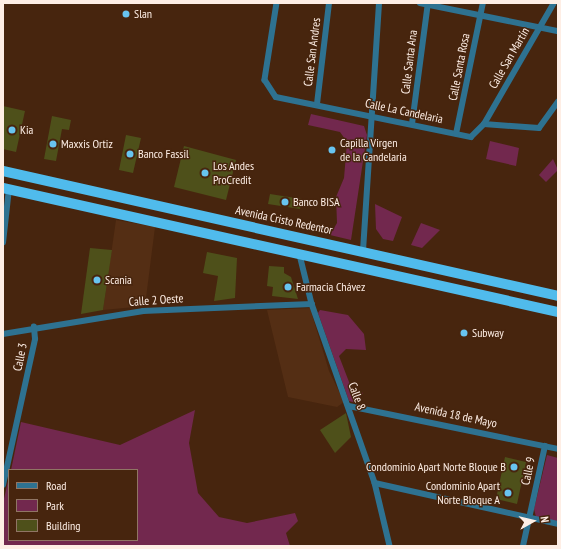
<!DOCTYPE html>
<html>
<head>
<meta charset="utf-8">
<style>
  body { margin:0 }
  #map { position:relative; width:561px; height:549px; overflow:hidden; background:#47250e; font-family:"PT Sans Narrow",sans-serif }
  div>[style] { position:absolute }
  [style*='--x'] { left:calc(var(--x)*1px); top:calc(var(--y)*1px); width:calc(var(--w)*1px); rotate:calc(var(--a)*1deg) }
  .built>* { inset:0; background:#542e14 }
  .green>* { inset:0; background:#72284e }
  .building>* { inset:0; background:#4e501a }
  .minor>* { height:5.5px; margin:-2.75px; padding:0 2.75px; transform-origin:2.75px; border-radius:2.75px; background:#2e7291 }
  .trunk>* { height:10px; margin:-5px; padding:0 5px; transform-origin:5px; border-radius:5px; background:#50bbec }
  .dots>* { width:11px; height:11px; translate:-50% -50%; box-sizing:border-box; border:2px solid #47250e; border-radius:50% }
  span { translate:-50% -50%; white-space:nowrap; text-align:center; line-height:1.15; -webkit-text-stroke:3px #47250e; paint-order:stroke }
  .poi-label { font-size:12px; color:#feeee5 }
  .left { translate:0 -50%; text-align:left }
  .right { translate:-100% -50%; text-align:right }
  .street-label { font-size:12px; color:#feeee5 }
  .frame { position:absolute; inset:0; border:4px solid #feeee5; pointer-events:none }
  .legend { position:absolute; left:8px; top:469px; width:130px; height:72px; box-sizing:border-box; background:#47250e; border:1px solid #907564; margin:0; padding:5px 7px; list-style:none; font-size:12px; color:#feeee5 }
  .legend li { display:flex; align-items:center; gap:8px; height:20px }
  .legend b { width:20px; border:1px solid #907564 }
  .north { position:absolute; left:513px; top:501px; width:40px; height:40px; -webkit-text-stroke:3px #47250e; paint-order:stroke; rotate:82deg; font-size:11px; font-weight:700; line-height:16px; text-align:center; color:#feeee5 }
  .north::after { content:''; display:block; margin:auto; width:14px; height:18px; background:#feeee5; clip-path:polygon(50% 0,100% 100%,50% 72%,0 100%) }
</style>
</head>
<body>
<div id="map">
  <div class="built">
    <div style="clip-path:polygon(116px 220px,155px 227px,145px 306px,103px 310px)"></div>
    <div style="clip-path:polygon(310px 308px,329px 371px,344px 402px,337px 407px,288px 397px,267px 310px)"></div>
  </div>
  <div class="green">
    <div style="clip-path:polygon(311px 114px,364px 126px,367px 135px,351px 240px,330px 235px,337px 223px,336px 197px,344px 178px,347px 142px,340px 132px,308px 125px)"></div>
    <div style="clip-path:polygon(490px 141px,519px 148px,516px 166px,486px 159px)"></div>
    <div style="clip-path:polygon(553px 159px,558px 170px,546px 182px,539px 175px)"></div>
    <div style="clip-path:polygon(375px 204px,402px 217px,393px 241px,383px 239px,376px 229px)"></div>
    <div style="clip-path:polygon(421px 223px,440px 230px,422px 248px,411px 245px)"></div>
    <div style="clip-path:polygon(320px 310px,348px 315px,364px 334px,366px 350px,346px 349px,339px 356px,351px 387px,363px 393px,356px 403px,349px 401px,318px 313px)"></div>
    <div style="clip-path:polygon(195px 410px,189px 443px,198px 493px,219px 517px,247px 523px,295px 513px,298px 521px,286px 533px,290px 546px,3px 546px,3px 503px,9px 477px,9px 540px,137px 540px,137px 470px,11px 470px,21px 422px,120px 445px)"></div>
    <div style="clip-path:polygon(547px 455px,558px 458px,558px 523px,536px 517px,534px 509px)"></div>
  </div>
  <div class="building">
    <div style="clip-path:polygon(3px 106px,25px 111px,16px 152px,3px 149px)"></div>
    <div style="clip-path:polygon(52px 116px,71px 120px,69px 130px,62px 129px,56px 161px,44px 159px)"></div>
    <div style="clip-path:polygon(126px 135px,141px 138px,133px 173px,119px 170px)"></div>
    <div style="clip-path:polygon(184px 146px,236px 160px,226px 200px,174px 187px)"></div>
    <div style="clip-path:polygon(270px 194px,302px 199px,300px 209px,268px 204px)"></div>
    <div style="clip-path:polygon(90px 248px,112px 250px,103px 310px,81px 314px)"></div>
    <div style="clip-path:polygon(207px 252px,237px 258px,235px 298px,214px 301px,218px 276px,203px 273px)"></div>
    <div style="clip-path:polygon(269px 266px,284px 267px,284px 273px,291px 277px,298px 299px,272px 296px,273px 287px,267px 286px)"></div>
    <div style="clip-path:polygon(346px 413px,351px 437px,335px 453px,320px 430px)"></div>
    <div style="clip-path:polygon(505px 457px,526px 462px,517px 504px,496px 499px)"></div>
  </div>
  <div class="minor">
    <div style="--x:277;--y:3;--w:78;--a:98.9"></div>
    <div style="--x:265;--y:80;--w:20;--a:57"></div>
    <div style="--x:276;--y:97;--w:199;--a:11.6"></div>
    <div style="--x:471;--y:137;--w:18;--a:-45"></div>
    <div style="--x:484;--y:124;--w:55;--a:4.2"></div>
    <div style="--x:539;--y:128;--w:32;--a:-54"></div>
    <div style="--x:420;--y:3;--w:141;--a:11.5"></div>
    <div style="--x:317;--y:104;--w:102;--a:-83.2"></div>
    <div style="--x:412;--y:124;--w:122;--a:-82.5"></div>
    <div style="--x:484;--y:124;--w:140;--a:-60"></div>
    <div style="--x:456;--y:134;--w:134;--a:-78.4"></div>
    <div style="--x:3;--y:243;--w:54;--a:-83.7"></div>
    <div style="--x:363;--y:251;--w:249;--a:-86.3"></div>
    <div style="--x:300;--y:255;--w:50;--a:76.2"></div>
    <div style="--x:312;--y:304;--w:190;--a:70.6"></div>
    <div style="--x:375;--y:483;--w:65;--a:76.6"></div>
    <div style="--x:3;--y:334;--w:142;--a:-9.3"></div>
    <div style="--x:143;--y:311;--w:169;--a:-2.4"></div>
    <div style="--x:349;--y:406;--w:213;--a:11.6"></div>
    <div style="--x:375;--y:483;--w:188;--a:12.6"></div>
    <div style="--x:3;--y:485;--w:149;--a:-77.6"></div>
    <div style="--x:35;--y:339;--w:12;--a:-95"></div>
    <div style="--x:523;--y:546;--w:102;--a:-77.6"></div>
  </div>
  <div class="trunk">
    <div style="--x:3;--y:171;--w:569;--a:12.69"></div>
    <div style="--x:3;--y:188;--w:569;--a:12.59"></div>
  </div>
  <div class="dots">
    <div style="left:126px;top:14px;background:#68c4f0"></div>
    <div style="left:12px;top:130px;background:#68c4f0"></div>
    <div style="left:53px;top:144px;background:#68c4f0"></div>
    <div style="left:332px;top:150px;background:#68c4f0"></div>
    <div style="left:130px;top:154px;background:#68c4f0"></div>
    <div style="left:205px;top:173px;background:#68c4f0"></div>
    <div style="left:285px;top:202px;background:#68c4f0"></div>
    <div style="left:97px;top:280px;background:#68c4f0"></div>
    <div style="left:288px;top:287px;background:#68c4f0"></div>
    <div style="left:464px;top:333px;background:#68c4f0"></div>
    <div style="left:514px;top:467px;background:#68c4f0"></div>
    <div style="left:508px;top:493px;background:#68c4f0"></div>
  </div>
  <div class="poi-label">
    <span class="left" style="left:134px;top:14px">Slan</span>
    <span class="left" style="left:20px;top:130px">Kia</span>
    <span class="left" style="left:340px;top:150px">Capilla Virgen<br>de la Candelaria</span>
    <span class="left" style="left:61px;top:144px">Maxxis Ortiz</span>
    <span class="left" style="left:138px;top:154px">Banco Fassil</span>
    <span class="left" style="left:213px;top:173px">Los Andes<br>ProCredit</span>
    <span class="left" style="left:293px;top:202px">Banco BISA</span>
    <span class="left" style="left:105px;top:280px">Scania</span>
    <span class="left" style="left:296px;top:287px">Farmacia Chávez</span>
    <span class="left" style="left:472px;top:333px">Subway</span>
    <span class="right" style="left:506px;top:467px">Condominio Apart Norte Bloque B</span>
    <span class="right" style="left:500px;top:493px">Condominio Apart<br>Norte Bloque A</span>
  </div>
  <div class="street-label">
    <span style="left:312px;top:52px;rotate:-83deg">Calle San Andres</span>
    <span style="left:509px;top:58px;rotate:-60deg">Calle San Martín</span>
    <span style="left:409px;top:62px;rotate:-83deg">Calle Santa Ana</span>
    <span style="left:459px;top:67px;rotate:-79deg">Calle Santa Rosa</span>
    <span style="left:404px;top:111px;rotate:12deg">Calle La Candelaria</span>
    <span style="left:284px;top:220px;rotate:12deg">Avenida Cristo Redentor</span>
    <span style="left:156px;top:300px;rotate:-4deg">Calle 2 Oeste</span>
    <span style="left:20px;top:357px;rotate:-78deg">Calle 3</span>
    <span style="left:357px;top:396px;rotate:70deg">Calle 8</span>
    <span style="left:456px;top:415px;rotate:12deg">Avenida 18 de Mayo</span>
    <span style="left:528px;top:471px;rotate:-78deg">Calle 9</span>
  </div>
  <div class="frame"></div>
  <ul class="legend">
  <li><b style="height:5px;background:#2e7291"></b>Road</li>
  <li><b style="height:11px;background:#72284e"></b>Park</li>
  <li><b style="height:11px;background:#4e501a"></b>Building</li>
  </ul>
  <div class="north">N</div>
</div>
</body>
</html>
